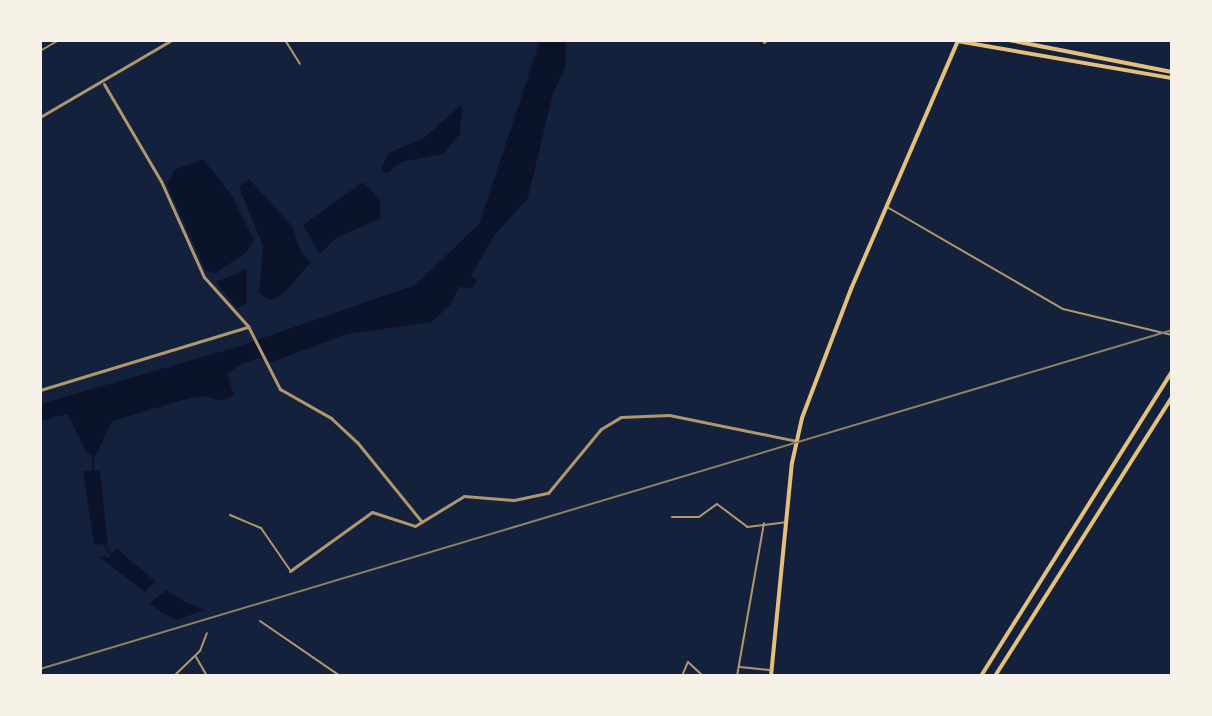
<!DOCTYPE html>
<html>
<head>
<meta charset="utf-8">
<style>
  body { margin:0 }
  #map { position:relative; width:1212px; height:716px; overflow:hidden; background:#14213d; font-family:"Roboto Condensed",sans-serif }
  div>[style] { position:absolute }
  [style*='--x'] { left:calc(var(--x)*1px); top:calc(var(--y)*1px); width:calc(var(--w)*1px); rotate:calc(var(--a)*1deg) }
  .water>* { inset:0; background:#0b132b }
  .stream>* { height:2px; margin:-1px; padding:0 1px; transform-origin:1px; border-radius:1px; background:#0b132b }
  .minor>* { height:2px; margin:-1px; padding:0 1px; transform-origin:1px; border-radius:1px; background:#b1986c }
  .tertiary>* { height:3px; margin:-1.5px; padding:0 1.5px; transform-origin:1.5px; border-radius:1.5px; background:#b1986c }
  .primary>* { height:4px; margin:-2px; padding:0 2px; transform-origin:2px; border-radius:2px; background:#e5c07b }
  .motorway>* { height:4px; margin:-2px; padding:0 2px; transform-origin:2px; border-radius:2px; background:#e5c07b }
  .rail>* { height:2px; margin:-1px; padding:0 1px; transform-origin:1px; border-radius:1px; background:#918062 }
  span { translate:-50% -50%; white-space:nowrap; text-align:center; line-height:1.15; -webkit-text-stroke:6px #f6f1e7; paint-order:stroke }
  .frame { position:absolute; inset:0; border:42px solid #f6f1e7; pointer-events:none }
</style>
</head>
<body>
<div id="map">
  <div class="water">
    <div style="clip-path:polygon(540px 40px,566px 40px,565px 68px,553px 93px,528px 198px,493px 237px,471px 276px,477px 280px,473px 288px,459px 287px,451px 304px,432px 322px,347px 334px,272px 362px,259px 358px,244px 363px,227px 373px,234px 395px,224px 401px,203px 396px,183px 400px,112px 421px,95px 457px,85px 450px,68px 414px,40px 421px,40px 404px,237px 347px,415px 285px,479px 224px)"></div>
    <div style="clip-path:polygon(462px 104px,460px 134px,443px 154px,402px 162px,388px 173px,381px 171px,388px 153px,424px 138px)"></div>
    <div style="clip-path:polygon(203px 159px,231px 194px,254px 240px,246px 253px,215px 273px,206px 271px,167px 185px,174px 170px)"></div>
    <div style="clip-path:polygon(249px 179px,293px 227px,301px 253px,311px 262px,283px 294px,270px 300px,259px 293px,263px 246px,239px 187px)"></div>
    <div style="clip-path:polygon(363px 182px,380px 200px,380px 219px,337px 237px,320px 254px,303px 225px)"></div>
    <div style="clip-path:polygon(247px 269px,247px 303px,237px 308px,216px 282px)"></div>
    <div style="clip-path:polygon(83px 471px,100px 471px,108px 545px,94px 544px)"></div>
    <div style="clip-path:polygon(116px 548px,155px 581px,145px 592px,98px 556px,110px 557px)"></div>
    <div style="clip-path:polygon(167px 590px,185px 602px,205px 610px,176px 620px,161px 612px,149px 603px)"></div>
  </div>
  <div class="stream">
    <div style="--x:93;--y:455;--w:18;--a:90"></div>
    <div style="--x:105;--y:546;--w:14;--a:54"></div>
  </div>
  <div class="minor">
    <div style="--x:285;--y:40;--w:28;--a:58"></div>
    <div style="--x:40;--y:51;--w:22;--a:-30"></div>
    <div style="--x:887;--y:207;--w:203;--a:30.1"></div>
    <div style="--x:1063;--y:309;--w:112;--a:13.4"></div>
    <div style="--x:230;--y:515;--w:34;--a:23"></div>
    <div style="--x:261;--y:528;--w:51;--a:55.4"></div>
    <div style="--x:672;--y:517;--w:27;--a:0"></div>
    <div style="--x:699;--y:517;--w:22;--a:-36"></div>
    <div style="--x:717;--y:504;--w:38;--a:37"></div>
    <div style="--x:747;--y:527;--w:39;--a:-7"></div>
    <div style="--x:260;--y:621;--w:97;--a:34.5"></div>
    <div style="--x:196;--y:657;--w:22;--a:60"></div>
    <div style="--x:740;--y:667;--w:29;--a:6"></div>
    <div style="--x:174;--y:676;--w:36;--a:-44"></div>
    <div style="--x:200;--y:651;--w:19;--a:-69"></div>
    <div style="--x:682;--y:676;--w:15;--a:-67"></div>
    <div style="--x:688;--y:662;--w:21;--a:43"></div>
    <div style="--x:737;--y:676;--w:155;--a:-80"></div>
  </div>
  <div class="tertiary">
    <div style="--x:764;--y:42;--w:3;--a:-45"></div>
    <div style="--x:104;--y:84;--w:113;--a:59.6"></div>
    <div style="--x:161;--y:181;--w:105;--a:65.9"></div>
    <div style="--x:204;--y:277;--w:66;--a:48.1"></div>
    <div style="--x:248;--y:326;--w:71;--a:63.1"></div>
    <div style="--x:280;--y:389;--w:59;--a:29.6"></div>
    <div style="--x:331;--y:418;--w:35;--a:43"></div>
    <div style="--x:357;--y:442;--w:103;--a:50.9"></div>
    <div style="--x:40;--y:117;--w:153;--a:-30.3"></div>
    <div style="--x:40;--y:390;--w:216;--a:-16.9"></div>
    <div style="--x:290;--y:571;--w:101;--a:-35.7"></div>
    <div style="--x:372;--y:512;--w:45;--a:18"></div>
    <div style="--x:415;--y:526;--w:57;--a:-31.5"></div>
    <div style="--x:464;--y:496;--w:50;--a:4.6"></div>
    <div style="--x:514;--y:500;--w:35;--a:-12"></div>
    <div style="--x:548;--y:493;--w:83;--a:-50.4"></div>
    <div style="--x:601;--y:429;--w:23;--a:-31"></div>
    <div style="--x:621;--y:417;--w:48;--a:-2.4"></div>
    <div style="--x:669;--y:415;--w:131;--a:11.5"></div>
  </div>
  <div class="primary">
    <div style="--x:771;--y:676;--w:214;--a:-84.4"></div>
    <div style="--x:792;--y:463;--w:46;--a:-77.5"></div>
    <div style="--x:802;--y:418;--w:138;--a:-69.2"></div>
    <div style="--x:851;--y:289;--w:271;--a:-66.7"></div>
  </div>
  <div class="motorway">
    <div style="--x:1009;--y:40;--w:166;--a:11.1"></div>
    <div style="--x:957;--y:41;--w:218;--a:9.8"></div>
    <div style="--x:981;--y:676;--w:359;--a:-57.9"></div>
    <div style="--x:995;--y:676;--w:330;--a:-57.6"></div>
  </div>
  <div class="rail">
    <div style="--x:40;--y:669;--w:1182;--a:-16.67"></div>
  </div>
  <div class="frame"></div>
</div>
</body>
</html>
